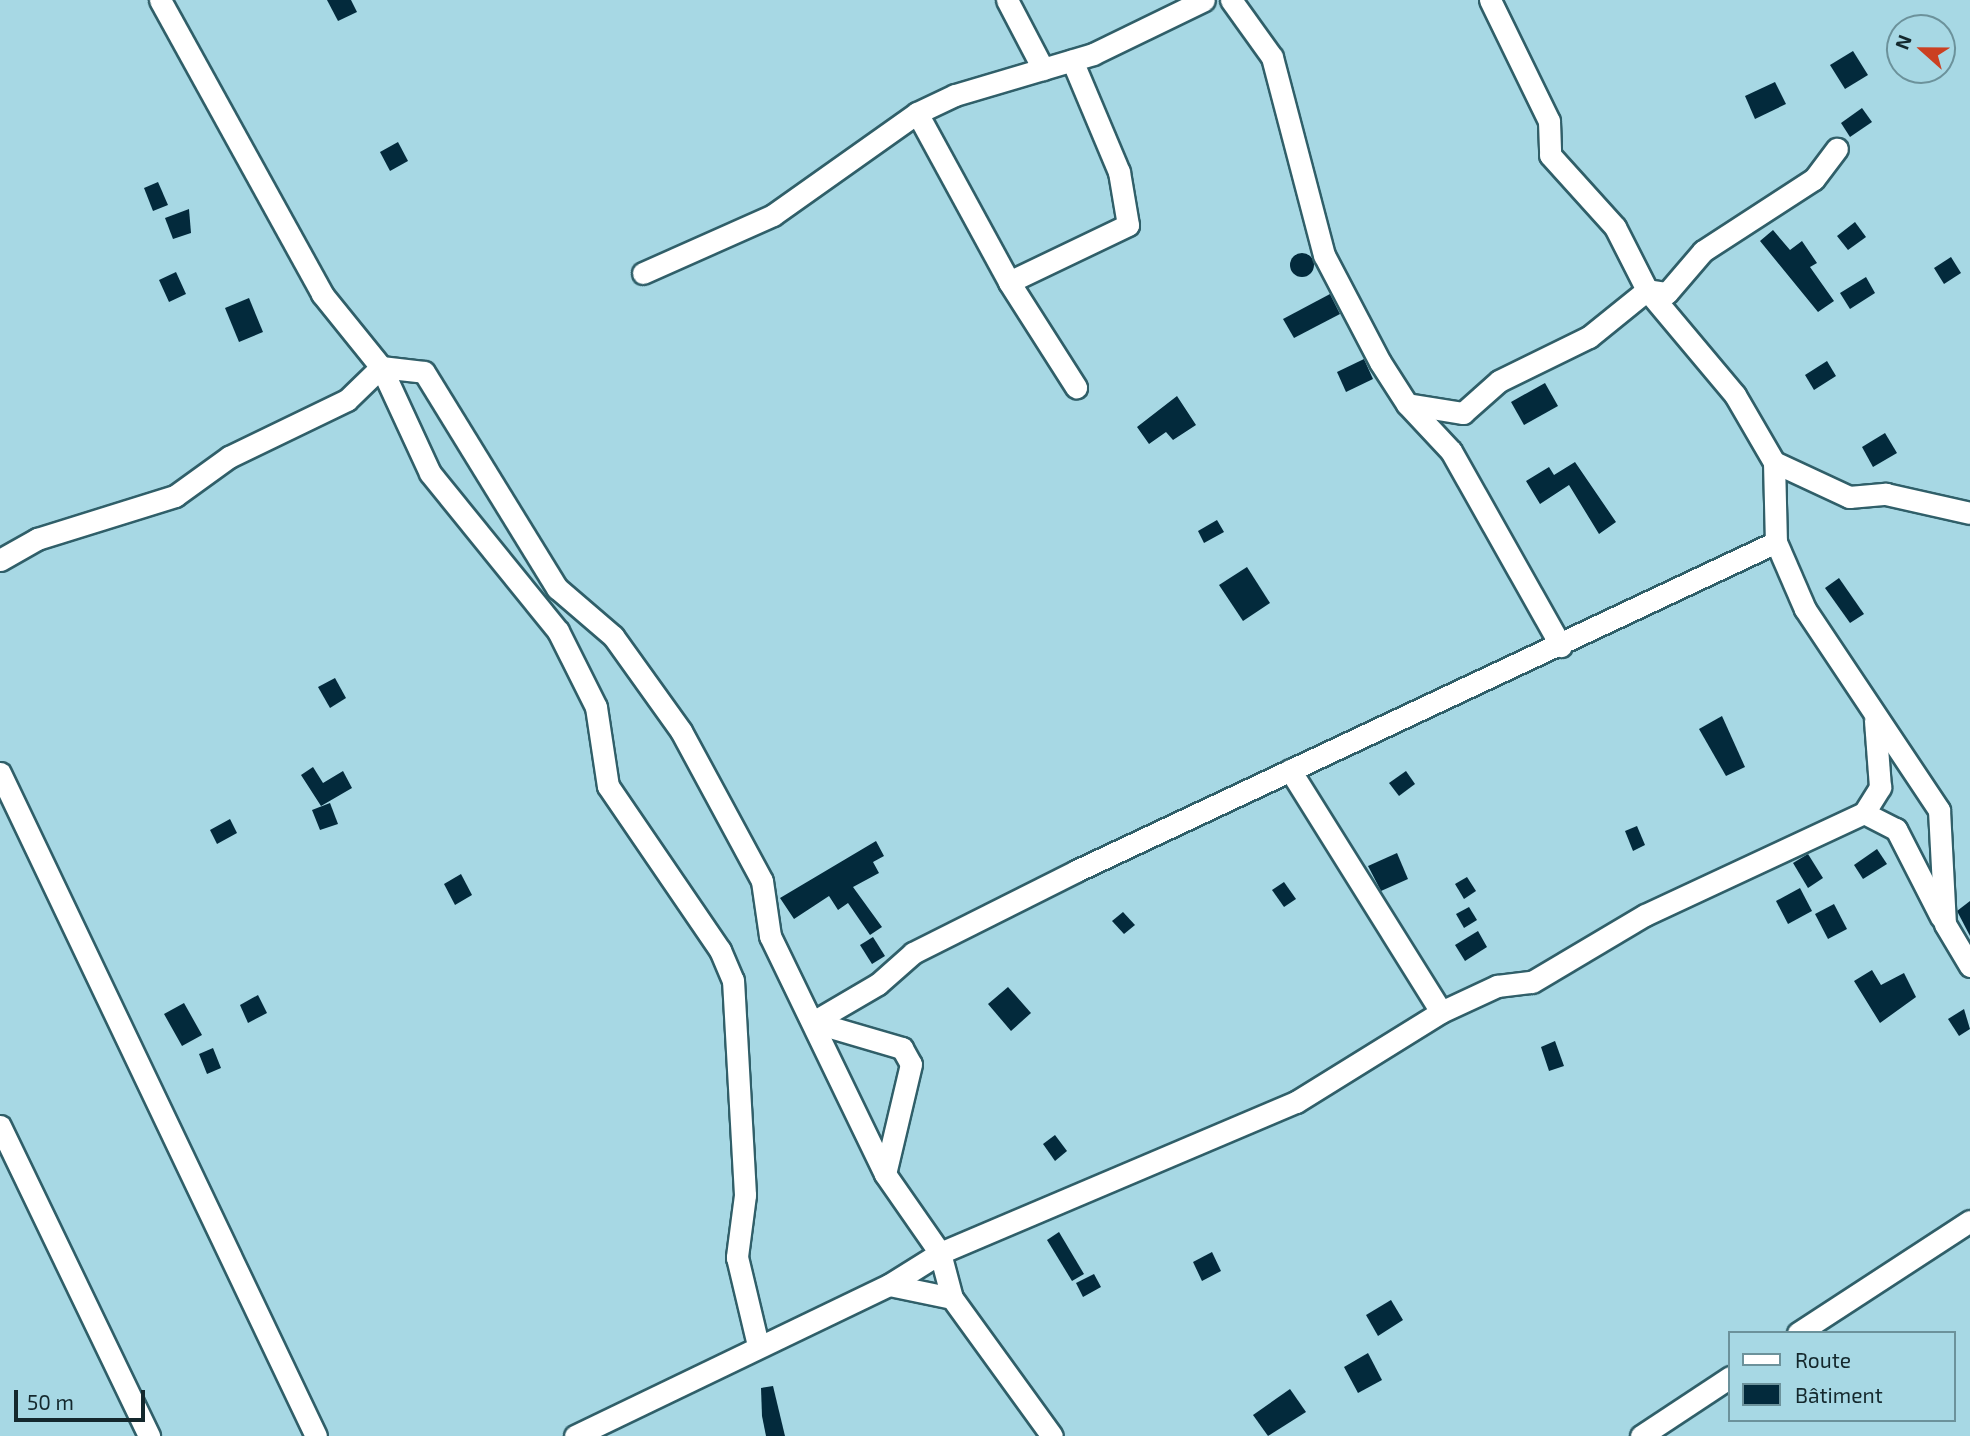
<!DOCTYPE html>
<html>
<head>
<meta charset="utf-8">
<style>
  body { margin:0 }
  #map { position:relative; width:1970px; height:1436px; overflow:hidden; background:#a7d8e4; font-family:"Exo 2",sans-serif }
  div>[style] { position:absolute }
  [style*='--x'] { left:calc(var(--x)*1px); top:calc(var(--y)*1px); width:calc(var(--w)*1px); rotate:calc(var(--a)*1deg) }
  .building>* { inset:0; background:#032a3c }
  .round { border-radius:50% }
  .roads { filter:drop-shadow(2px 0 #305f69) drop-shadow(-2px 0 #305f69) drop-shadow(0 2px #305f69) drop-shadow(0 -2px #305f69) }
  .minor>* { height:21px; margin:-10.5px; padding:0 10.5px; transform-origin:10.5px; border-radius:10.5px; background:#fff }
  span { translate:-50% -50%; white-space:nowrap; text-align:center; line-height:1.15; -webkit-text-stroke:7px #a7d8e4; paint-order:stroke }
  .legend { position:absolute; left:1728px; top:1331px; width:228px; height:91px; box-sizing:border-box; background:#a7d8e4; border:2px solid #6c929b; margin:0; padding:9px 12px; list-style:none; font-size:21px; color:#14282d }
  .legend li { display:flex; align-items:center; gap:14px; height:35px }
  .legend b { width:35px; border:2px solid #6c929b }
  .north { position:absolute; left:1886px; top:14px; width:70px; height:70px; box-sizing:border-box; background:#a7d8e4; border:2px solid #6c929b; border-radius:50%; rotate:291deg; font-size:19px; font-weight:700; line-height:28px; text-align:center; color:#14282d }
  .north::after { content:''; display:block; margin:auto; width:24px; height:32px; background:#cb4022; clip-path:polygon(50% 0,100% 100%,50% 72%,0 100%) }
  .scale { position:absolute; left:14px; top:1390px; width:131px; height:32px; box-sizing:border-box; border:4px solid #14282d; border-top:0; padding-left:9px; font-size:21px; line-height:24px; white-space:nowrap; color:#14282d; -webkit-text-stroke:5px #a7d8e4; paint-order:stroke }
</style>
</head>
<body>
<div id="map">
  <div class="building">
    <div style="clip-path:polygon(327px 0,351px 0,357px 12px,338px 21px)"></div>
    <div style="clip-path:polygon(1853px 51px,1868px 75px,1845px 89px,1830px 65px)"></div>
    <div style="clip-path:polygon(1775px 82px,1786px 104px,1755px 119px,1745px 96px)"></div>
    <div style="clip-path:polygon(1862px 108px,1872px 122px,1850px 137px,1841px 123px)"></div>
    <div style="clip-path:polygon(398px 142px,408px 161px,390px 171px,380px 152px)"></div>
    <div style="clip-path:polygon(158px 182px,168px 205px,153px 211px,144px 188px)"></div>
    <div style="clip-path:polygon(189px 209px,191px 233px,173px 239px,165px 218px)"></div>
    <div style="clip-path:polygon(1855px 222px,1866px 237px,1848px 250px,1837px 236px)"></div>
    <div style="clip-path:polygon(1773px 230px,1790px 250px,1802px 241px,1817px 263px,1810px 267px,1834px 301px,1818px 312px,1760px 241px)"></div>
    <div class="round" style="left:1290px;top:253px;width:24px;height:24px"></div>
    <div style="clip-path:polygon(1951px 257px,1961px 273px,1944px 284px,1934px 268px)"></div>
    <div style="clip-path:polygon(176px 272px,186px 294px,169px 302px,159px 280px)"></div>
    <div style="clip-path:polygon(1866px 277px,1875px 293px,1850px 309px,1840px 293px)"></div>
    <div style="clip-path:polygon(1330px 294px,1340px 314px,1294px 338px,1283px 319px)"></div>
    <div style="clip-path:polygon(249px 298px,263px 332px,239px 342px,225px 308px)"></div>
    <div style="clip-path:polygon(1364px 359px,1373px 379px,1346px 392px,1337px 372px)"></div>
    <div style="clip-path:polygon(1827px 361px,1836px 376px,1814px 390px,1805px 375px)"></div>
    <div style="clip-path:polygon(1545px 383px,1558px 406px,1524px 425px,1511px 402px)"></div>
    <div style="clip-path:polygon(1177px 396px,1196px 425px,1173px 440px,1166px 432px,1149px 444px,1137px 427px)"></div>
    <div style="clip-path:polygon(1885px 433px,1897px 453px,1873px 467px,1862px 447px)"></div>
    <div style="clip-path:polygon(1575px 462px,1616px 522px,1599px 534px,1569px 485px,1540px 504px,1526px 481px,1549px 467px,1554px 475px)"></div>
    <div style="clip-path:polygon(1217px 520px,1224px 532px,1204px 543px,1198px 531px)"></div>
    <div style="clip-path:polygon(1247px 567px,1270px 603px,1243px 621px,1219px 585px)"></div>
    <div style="clip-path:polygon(1839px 578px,1864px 614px,1850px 623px,1825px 588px)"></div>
    <div style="clip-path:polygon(335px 678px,346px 698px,330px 708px,318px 687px)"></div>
    <div style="clip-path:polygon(1722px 716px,1745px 767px,1726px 776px,1699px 729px)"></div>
    <div style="clip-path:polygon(313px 767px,323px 783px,343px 771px,352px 788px,321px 806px,301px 775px)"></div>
    <div style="clip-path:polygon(1406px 771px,1415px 784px,1399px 796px,1389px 783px)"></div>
    <div style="clip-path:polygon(330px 803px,338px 824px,320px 830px,312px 810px)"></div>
    <div style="clip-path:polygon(230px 819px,237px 833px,217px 844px,210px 830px)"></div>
    <div style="clip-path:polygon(1637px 826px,1645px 845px,1633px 851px,1625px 831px)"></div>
    <div style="clip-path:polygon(876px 841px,884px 856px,873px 862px,879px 873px,853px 887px,882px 927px,870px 935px,848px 903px,838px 910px,829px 896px,794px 919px,780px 898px)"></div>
    <div style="clip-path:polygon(1877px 849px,1887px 864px,1863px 879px,1854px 865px)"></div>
    <div style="clip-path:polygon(1397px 853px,1408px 879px,1381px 891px,1368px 866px)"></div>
    <div style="clip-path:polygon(1808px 854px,1823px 878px,1808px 888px,1793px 863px)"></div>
    <div style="clip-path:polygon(461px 874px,472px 895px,455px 905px,444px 884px)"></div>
    <div style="clip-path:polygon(1467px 877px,1476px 891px,1464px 899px,1455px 884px)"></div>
    <div style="clip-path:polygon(1284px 882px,1296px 899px,1284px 907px,1272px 890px)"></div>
    <div style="clip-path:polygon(1800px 888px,1812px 911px,1788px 924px,1776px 901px)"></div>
    <div style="clip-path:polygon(1970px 901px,1970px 936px,1957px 911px)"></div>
    <div style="clip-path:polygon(1834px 904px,1847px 929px,1828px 939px,1815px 914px)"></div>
    <div style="clip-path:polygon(1469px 907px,1477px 920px,1464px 928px,1456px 914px)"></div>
    <div style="clip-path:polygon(1123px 912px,1135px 925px,1124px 934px,1112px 921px)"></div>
    <div style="clip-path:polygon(1478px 931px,1487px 947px,1465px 961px,1455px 945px)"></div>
    <div style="clip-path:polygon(873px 937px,885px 956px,872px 964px,860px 945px)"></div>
    <div style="clip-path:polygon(1872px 970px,1881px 985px,1904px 973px,1916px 997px,1880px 1023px,1854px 981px)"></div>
    <div style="clip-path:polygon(1008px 987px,1031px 1013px,1011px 1031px,988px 1004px)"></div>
    <div style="clip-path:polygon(258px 995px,267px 1013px,248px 1023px,240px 1005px)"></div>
    <div style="clip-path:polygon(184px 1003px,202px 1035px,182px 1046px,164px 1014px)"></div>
    <div style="clip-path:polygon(1964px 1009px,1970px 1029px,1959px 1036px,1948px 1019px)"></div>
    <div style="clip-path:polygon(1555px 1041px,1564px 1066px,1549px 1071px,1541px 1047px)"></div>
    <div style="clip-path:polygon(213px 1048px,221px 1068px,207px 1074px,199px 1054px)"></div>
    <div style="clip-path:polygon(1055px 1135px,1067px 1151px,1055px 1161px,1043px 1144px)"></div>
    <div style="clip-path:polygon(1059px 1232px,1084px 1274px,1072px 1281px,1047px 1240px)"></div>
    <div style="clip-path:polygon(1212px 1252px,1221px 1271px,1202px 1281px,1193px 1262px)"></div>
    <div style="clip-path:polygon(1094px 1274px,1101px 1287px,1083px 1297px,1076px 1283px)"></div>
    <div style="clip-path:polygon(1391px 1300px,1403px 1320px,1378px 1336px,1366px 1315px)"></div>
    <div style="clip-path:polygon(1368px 1353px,1382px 1380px,1358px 1393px,1344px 1367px)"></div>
    <div style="clip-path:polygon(773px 1386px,785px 1436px,766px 1436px,762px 1416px,761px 1388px)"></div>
    <div style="clip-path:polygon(1290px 1389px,1306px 1412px,1268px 1436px,1253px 1415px)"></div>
  </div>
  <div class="roads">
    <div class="minor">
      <div style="--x:160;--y:0;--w:336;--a:61.1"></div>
      <div style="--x:322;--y:294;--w:94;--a:51.1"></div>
      <div style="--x:381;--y:367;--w:43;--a:6.6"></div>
      <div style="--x:424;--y:372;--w:254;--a:58.4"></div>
      <div style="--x:557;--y:588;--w:74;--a:40.6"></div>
      <div style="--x:613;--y:636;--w:117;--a:54.4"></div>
      <div style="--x:681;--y:731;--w:170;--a:61.6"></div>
      <div style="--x:762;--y:881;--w:56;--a:81.7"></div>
      <div style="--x:770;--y:936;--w:264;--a:64.2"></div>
      <div style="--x:885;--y:1174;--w:96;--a:55.2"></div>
      <div style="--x:940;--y:1253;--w:47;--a:75.1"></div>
      <div style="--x:952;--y:1298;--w:170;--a:54.1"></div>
      <div style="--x:1007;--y:0;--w:78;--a:62.4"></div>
      <div style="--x:1231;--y:0;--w:70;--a:54.3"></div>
      <div style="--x:1272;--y:57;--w:205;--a:75.3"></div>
      <div style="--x:1324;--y:255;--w:121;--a:62.4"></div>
      <div style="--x:1380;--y:362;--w:50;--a:57.3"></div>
      <div style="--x:1407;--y:404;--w:64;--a:46.9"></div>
      <div style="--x:1451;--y:451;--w:224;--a:60.6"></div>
      <div style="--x:1490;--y:0;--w:135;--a:64"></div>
      <div style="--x:1549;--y:121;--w:34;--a:88"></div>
      <div style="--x:1550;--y:155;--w:97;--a:47.9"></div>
      <div style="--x:1615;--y:227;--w:71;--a:63.1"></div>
      <div style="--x:1647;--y:290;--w:137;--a:50"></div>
      <div style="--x:1735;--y:395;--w:78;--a:59.8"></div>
      <div style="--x:1774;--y:462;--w:80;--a:88.6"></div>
      <div style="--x:1776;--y:542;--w:73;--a:66.6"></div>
      <div style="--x:1805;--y:609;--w:242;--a:56.3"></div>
      <div style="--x:1939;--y:810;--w:114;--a:87"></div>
      <div style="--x:1945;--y:924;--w:49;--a:59.2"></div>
      <div style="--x:917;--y:113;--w:192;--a:61.4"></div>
      <div style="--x:1009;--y:282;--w:125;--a:57.5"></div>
      <div style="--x:643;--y:273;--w:142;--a:-24"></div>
      <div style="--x:773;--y:215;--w:176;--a:-35.3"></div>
      <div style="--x:917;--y:113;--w:42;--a:-25.3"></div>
      <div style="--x:955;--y:95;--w:144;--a:-16.5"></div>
      <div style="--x:1093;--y:54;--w:123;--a:-25.9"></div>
      <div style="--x:1009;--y:282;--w:132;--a:-25.6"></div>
      <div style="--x:1128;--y:225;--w:54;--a:-99.6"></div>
      <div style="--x:1119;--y:172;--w:121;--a:-112.8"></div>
      <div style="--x:1407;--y:404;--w:57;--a:9.1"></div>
      <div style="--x:1463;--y:413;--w:48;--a:-41.6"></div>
      <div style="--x:1499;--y:381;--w:100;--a:-26.1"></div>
      <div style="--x:1589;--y:337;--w:75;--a:-39"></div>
      <div style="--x:1647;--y:290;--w:20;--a:9"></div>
      <div style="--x:1667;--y:293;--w:55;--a:-49.4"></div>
      <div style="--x:1703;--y:251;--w:132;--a:-33"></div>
      <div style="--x:1814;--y:179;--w:38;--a:-53"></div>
      <div style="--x:1774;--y:462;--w:83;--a:25"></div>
      <div style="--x:1849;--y:497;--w:37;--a:-5"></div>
      <div style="--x:1886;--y:494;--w:86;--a:12.7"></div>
      <div style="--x:0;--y:560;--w:43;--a:-29.6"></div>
      <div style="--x:37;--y:539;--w:145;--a:-17.3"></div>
      <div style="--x:175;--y:496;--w:67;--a:-35.8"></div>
      <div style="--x:229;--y:457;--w:131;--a:-25.8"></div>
      <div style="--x:347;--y:400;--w:47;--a:-44.1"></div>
      <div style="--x:381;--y:367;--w:117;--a:65.2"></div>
      <div style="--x:430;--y:473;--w:203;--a:51"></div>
      <div style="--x:558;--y:631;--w:85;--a:63.4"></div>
      <div style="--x:596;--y:707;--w:80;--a:81.4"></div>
      <div style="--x:608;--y:786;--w:199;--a:55.7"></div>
      <div style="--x:720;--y:950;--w:33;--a:67"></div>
      <div style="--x:733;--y:980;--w:215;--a:86.8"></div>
      <div style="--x:745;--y:1195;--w:63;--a:97.4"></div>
      <div style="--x:737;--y:1257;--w:90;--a:76.6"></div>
      <div style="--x:1290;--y:770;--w:285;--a:58"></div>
      <div style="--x:0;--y:773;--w:734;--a:64.52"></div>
      <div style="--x:1864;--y:813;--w:36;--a:27"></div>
      <div style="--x:1896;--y:829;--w:99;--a:62.9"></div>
      <div style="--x:813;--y:1022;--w:75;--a:-30.3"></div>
      <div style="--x:878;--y:984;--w:47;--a:-41.5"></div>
      <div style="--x:913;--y:953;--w:182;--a:-26.7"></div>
      <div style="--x:1076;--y:871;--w:773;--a:-25.17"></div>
      <div style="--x:813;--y:1022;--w:93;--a:16.3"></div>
      <div style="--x:902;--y:1048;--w:18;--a:61"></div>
      <div style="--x:911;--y:1064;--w:113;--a:103.3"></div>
      <div style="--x:0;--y:1126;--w:344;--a:64.3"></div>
      <div style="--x:952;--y:1298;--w:64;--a:-168.3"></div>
      <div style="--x:889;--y:1285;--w:60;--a:-32.1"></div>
      <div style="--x:940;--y:1253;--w:387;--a:-23"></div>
      <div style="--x:1296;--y:1102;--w:171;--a:-31.8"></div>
      <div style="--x:1441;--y:1012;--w:62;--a:-24.9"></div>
      <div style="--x:1497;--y:986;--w:35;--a:-7"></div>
      <div style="--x:1532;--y:982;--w:131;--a:-30.7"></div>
      <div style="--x:1645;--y:915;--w:242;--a:-25"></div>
      <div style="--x:1864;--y:813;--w:31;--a:-58"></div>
      <div style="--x:1880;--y:787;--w:67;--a:-94.3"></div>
      <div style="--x:1798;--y:1333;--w:205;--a:-33.1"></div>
      <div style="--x:575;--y:1436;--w:348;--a:-25.7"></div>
      <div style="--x:1641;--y:1436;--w:107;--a:-33.5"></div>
    </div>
  </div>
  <ul class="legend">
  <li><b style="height:9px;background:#fff"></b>Route</li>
  <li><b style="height:19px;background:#032a3c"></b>Bâtiment</li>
  </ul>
  <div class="north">N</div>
  <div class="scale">50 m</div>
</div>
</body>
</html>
